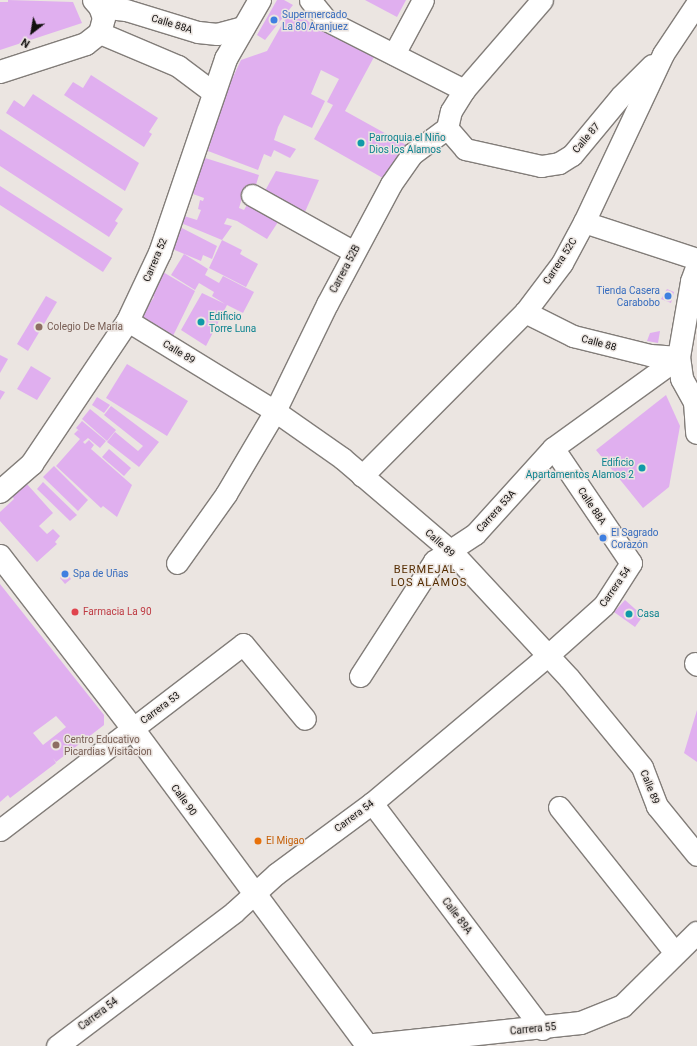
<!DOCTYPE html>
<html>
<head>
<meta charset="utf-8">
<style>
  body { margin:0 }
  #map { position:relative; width:697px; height:1046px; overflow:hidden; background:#ebe5e1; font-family:Roboto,sans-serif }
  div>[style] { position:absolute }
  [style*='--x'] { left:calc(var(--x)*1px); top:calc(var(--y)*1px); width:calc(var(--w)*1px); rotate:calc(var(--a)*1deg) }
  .building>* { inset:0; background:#e0afef }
  .roads { filter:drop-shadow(1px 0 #827d79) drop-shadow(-1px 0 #827d79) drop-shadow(0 1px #827d79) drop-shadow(0 -1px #827d79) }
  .street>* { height:21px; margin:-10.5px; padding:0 10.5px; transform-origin:10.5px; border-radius:10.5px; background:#fff }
  .secondary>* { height:22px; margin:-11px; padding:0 11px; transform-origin:11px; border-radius:11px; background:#fff }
  .dots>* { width:11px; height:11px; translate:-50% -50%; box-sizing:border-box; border:2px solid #ebe5e1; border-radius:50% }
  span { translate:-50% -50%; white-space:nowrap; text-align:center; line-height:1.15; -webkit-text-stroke:3px #ebe5e1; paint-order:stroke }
  .shop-label { font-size:10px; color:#366cbe }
  .left { translate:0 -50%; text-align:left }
  .right { translate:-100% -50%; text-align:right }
  .street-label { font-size:10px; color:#12100f }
  .culture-label { font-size:10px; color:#0d838f }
  .education-label { font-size:10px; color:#785e54 }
  .health-label { font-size:10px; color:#be3a42 }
  .food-label { font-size:10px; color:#c56008 }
  .neighbourhood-label { font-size:11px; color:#552c00; letter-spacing:1px }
  .north { position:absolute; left:12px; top:12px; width:40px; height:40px; -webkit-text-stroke:3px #ebe5e1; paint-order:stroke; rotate:211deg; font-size:11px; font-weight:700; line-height:16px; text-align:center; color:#12100f }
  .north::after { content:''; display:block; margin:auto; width:14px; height:18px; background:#12100f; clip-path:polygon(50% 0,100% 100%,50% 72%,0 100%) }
</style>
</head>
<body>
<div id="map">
  <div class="building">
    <div style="clip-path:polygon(8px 0,73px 2px,82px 23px,0 50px,0 2px,8px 2px)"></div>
    <div style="clip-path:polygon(277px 0,284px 0,293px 5px,265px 40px,257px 35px)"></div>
    <div style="clip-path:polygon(365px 0,406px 0,397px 17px)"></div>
    <div style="clip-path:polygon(289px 12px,301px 15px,318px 30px,320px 27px,374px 57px,345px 111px,408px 146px,388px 181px,314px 139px,333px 105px,327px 102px,339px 79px,321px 70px,311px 94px,325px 101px,312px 128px,284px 115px,278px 127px,274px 140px,296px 149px,290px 158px,274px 150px,271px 157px,264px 154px,258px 170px,208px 151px,224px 96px,241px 60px,267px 51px)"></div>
    <div style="clip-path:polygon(91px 75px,158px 118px,149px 132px,152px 134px,144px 147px,64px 95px,73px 82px,83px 88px)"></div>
    <div style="clip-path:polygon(33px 94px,139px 163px,125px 191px,6px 113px,14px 100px,24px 107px)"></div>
    <div style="clip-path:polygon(0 129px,123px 209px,115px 221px,118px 223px,109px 237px,0 166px)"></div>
    <div style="clip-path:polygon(202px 157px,259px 175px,255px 188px,246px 185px,239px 208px,244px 210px,248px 203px,278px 222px,267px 239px,237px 221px,227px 218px,224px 224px,232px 226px,222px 240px,242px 250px,240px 254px,258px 264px,246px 287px,209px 268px,222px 240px,181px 223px,184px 216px,197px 220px,201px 210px,198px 209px,200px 200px,203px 201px,204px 198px,193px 194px)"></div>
    <div style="clip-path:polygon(276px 171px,319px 180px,301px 221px,261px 198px)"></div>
    <div style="clip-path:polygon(0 186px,112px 258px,103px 272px,0 205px)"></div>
    <div style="clip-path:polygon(180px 227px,217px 246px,212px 259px,203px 255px,201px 261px,170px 248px)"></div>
    <div style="clip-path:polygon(184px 254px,208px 269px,205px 275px,219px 283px,223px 276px,254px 292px,243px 313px,227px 305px,206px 346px,181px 330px,202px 293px,225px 304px,212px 296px,214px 292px,199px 283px,195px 290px,171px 275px)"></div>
    <div style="clip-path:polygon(163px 272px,195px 291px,173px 336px,141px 317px,154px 297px,150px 294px)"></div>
    <div style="clip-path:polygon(667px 289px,674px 292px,671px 303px,661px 299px)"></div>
    <div style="clip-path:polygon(46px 296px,57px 302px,28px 351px,17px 344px)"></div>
    <div style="clip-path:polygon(660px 331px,658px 343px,647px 341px,650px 333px)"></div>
    <div style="clip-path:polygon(0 355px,8px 359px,0 373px)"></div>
    <div style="clip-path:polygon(127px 364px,188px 401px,167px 436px,106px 398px)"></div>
    <div style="clip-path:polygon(31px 366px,51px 378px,37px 400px,17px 389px)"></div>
    <div style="clip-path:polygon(0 390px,5px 392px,0 400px)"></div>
    <div style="clip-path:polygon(666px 395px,680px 426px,669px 487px,643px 508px,596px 450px)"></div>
    <div style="clip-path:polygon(97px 397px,110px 405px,104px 413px,92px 405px)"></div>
    <div style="clip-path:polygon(111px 406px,159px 442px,139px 467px,107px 442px,115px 432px,138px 451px,143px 446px,104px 415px)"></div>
    <div style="clip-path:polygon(90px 409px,116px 430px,107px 441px,82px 419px)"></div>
    <div style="clip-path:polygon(82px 421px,106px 441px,100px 448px,88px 438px,83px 442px,85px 444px,89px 440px,94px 445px,91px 449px,132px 485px,117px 517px,103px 506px,101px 508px,56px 466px,80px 439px,74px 434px,78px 430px,82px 433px,76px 428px)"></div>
    <div style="clip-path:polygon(109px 449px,131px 468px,124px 476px,102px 457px)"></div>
    <div style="clip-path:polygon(54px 466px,88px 500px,78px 511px,43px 477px)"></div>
    <div style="clip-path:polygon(43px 482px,77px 515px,70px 521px,37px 489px)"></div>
    <div style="clip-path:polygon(26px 483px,53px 513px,39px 526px,47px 534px,53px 529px,60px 536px,55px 542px,57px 544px,37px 562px,0 521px,0 512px,14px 499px,12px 496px)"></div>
    <div style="clip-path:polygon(65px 571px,71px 579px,65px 584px,60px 578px)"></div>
    <div style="clip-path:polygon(evenodd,0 584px,104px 715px,104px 725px,56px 762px,53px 758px,56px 763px,10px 798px,8px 795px,0 802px,0 584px,56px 716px,66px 727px,43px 745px,33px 733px,56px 716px)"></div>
    <div style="clip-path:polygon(625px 600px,643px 616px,635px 627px,614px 612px)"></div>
    <div style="clip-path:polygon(697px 710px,697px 762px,684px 753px)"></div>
  </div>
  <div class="roads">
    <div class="street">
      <div style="--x:310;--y:0;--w:26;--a:51"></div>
      <div style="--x:326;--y:20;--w:155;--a:26.9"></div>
      <div style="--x:100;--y:7;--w:26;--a:7"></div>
      <div style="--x:126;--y:10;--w:75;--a:17"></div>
      <div style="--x:198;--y:32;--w:19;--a:6"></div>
      <div style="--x:217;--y:34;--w:28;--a:-15"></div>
      <div style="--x:100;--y:33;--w:85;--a:22.9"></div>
      <div style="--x:178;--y:66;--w:45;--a:36.9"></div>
      <div style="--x:394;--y:54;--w:61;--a:-61.8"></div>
      <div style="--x:447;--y:128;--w:28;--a:49"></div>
      <div style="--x:465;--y:149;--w:78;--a:12.6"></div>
      <div style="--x:541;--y:166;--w:18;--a:-9"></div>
      <div style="--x:559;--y:163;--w:15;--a:-32"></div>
      <div style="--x:572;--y:155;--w:77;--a:-50.3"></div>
      <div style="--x:621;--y:96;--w:44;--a:-45"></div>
      <div style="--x:252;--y:195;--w:117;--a:29.2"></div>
      <div style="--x:584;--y:222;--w:119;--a:18.1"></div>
      <div style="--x:525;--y:312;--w:54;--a:26.6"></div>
      <div style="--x:573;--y:336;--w:79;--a:13.9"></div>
      <div style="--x:650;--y:355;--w:29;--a:4"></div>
      <div style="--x:128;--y:321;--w:172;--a:31.5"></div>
      <div style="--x:275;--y:411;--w:82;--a:35"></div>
      <div style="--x:342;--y:458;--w:143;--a:40.5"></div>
      <div style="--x:451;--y:551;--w:173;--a:47.1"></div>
      <div style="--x:569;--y:678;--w:115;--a:50.6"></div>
      <div style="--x:642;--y:767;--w:42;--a:69"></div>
      <div style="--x:657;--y:806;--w:63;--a:50.8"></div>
      <div style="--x:362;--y:476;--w:231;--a:-45.2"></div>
      <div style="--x:525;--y:312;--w:61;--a:-52.9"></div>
      <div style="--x:562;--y:263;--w:47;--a:-61.8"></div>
      <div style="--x:584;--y:222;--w:186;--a:-64.8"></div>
      <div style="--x:663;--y:54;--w:61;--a:-56.3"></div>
      <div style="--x:177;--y:563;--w:85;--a:-54.6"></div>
      <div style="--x:226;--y:494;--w:96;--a:-59.4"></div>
      <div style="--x:275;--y:411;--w:119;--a:-64.1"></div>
      <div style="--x:327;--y:304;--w:136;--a:-61.9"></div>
      <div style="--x:391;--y:184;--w:37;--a:-55"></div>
      <div style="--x:412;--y:154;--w:44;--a:-36.6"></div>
      <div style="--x:447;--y:128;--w:17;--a:-77"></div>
      <div style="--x:451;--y:111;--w:25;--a:-58"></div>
      <div style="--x:464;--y:90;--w:119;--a:-49.1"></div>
      <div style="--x:695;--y:663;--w:3;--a:45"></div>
      <div style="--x:360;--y:676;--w:137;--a:-57.2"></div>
      <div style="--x:434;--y:561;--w:49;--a:-33.4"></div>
      <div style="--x:475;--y:534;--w:116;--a:-47.8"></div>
      <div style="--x:553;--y:448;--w:155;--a:-35.8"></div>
      <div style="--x:372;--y:803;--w:283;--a:53"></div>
      <div style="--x:559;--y:807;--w:186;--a:51.5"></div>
      <div style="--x:0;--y:830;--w:306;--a:-37.4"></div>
      <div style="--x:243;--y:644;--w:97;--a:50.4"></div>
      <div style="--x:57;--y:1046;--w:222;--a:-37.1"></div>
      <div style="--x:234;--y:912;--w:57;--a:-42.1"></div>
      <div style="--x:276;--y:874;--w:119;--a:-36.5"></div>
      <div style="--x:372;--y:803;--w:229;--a:-40"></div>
      <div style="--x:547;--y:656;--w:76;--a:-41.8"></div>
      <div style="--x:604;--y:605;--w:50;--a:-57.3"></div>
      <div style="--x:631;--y:563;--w:139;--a:-124.1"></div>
    </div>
    <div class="secondary">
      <div style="--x:0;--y:72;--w:90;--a:-18"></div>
      <div style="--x:86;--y:44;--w:18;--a:-38"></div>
      <div style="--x:100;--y:33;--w:16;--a:-75"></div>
      <div style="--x:104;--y:18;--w:12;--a:-110"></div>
      <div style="--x:100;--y:7;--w:9;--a:-131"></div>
      <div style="--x:697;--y:268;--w:15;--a:110"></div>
      <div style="--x:692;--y:282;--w:76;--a:99.8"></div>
      <div style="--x:679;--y:357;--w:22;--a:82"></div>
      <div style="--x:682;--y:379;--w:26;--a:61"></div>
      <div style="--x:695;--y:402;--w:31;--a:86"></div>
      <div style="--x:0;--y:492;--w:43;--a:-41.2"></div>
      <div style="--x:32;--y:464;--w:172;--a:-56.1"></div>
      <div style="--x:128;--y:321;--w:75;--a:-64.8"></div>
      <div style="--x:160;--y:253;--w:205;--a:-71.2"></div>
      <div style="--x:226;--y:59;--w:68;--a:-60"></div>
      <div style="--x:0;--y:556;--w:218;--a:52.4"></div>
      <div style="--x:133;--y:729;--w:393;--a:53.5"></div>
      <div style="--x:365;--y:1046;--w:217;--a:-6.1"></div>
      <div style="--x:581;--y:1023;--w:45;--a:-22"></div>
      <div style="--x:623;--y:1006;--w:104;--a:-44.6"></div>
    </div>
  </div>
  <div class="dots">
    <div style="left:274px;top:20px;background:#3f7fe0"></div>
    <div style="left:361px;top:143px;background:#0f9aa8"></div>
    <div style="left:668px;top:296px;background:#3f7fe0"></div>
    <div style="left:201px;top:322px;background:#0f9aa8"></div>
    <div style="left:39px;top:327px;background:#8d6e63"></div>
    <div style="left:642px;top:468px;background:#0f9aa8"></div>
    <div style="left:603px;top:538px;background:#3f7fe0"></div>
    <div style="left:65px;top:574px;background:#3f7fe0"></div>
    <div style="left:75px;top:612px;background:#e0444e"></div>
    <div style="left:629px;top:614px;background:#0f9aa8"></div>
    <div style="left:56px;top:745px;background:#8d6e63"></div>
    <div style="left:258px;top:841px;background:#e8710a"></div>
  </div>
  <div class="shop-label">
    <span class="left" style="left:282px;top:20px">Supermercado<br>La 80 Aranjuez</span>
    <span class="right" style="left:660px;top:296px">Tienda Casera<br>Carabobo</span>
    <span class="left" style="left:611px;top:538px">El Sagrado<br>Corazón</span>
    <span class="left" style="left:73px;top:574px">Spa de Uñas</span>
  </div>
  <div class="street-label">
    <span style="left:172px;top:24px;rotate:17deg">Calle 88A</span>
    <span style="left:586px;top:138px;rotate:-50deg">Calle 87</span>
    <span style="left:155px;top:260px;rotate:-67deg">Carrera 52</span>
    <span style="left:560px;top:261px;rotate:-57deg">Carrera 52C</span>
    <span style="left:345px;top:269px;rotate:-62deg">Carrera 52B</span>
    <span style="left:599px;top:343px;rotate:15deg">Calle 88</span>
    <span style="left:179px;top:352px;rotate:31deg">Calle 89</span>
    <span style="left:592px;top:506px;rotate:56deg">Calle 88A</span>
    <span style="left:496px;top:511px;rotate:-48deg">Carrera 53A</span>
    <span style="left:440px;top:543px;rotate:42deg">Calle 89</span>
    <span style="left:615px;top:587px;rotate:-55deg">Carrera 54</span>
    <span style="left:160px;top:708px;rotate:-37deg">Carrera 53</span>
    <span style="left:650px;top:787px;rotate:68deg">Calle 89</span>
    <span style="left:184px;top:800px;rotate:54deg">Calle 90</span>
    <span style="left:354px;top:816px;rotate:-37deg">Carrera 54</span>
    <span style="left:457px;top:916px;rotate:53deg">Calle 89A</span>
    <span style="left:98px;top:1014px;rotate:-37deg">Carrera 54</span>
    <span style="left:533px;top:1029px;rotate:-6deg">Carrera 55</span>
  </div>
  <div class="culture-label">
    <span class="left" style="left:369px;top:143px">Parroquia el Niño<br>Dios los Alamos</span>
    <span class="left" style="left:209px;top:322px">Edificio<br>Torre Luna</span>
    <span class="right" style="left:634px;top:468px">Edificio<br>Apartamentos Alamos 2</span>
    <span class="left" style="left:637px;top:614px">Casa</span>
  </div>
  <div class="education-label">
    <span class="left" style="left:47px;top:327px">Colegio De Maria</span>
    <span class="left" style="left:64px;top:745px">Centro Educativo<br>Picardias Visitacion</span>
  </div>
  <div class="health-label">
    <span class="left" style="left:83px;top:612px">Farmacia La 90</span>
  </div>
  <div class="food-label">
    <span class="left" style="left:266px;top:841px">El Migao</span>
  </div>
  <div class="neighbourhood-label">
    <span style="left:429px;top:577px">BERMEJAL -<br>LOS ALAMOS</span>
  </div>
  <div class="north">N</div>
</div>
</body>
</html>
